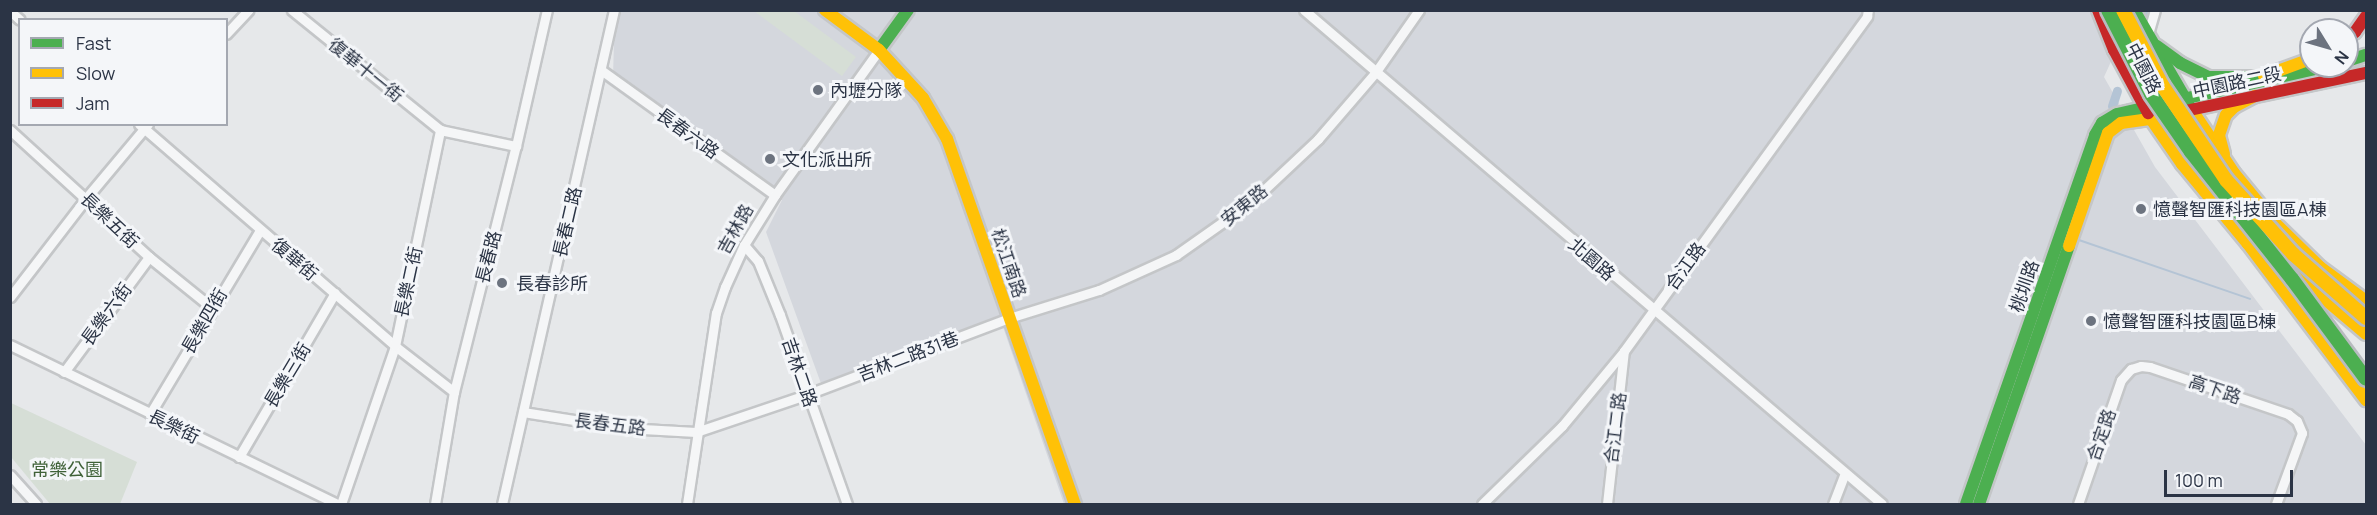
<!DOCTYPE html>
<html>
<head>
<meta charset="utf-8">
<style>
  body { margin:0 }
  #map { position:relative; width:2377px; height:515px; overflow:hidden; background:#e6e8ea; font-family:Manrope,"Noto Sans TC",sans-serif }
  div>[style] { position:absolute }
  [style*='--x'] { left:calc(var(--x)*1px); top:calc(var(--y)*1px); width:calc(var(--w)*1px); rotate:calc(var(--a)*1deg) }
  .built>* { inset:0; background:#d4d7dd }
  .green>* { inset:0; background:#d6ded6 }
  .stream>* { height:2px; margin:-1px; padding:0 1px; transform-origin:1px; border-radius:1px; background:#b4c4d5 }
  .canal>* { height:9px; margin:-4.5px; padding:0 4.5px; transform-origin:4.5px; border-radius:4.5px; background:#b4c4d5 }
  .roads { filter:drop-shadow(2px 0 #c4c6c8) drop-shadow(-2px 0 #c4c6c8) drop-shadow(0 2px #c4c6c8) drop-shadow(0 -2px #c4c6c8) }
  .street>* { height:9px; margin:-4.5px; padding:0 4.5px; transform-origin:4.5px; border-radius:4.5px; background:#f5f6f7 }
  .fast>* { height:12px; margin:-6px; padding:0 6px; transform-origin:6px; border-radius:6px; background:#4caf50 }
  .slow>* { height:12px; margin:-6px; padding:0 6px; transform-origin:6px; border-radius:6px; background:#ffc107 }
  .jam>* { height:12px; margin:-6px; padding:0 6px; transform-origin:6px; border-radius:6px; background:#c62828 }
  .bridges { filter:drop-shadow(2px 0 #b8bbbf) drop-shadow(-2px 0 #b8bbbf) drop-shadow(0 2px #b8bbbf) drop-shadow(0 -2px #b8bbbf) }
  .fast-bridge>* { height:14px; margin:-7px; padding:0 7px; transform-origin:7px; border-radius:7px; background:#4caf50 }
  .slow-bridge>* { height:14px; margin:-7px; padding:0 7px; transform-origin:7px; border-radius:7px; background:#ffc107 }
  .dots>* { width:16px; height:16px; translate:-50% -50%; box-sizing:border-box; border:3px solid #f4f6f9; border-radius:50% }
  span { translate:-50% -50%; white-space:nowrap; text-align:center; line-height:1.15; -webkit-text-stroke:6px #f4f6f9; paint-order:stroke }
  .street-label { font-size:18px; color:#2b3445 }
  .poi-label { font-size:18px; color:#2b3445 }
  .left { translate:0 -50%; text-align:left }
  .park-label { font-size:18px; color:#3f6138 }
  .frame { position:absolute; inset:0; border:12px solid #2b3445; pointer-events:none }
  .legend { position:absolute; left:18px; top:18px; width:210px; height:108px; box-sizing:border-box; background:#f4f6f9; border:2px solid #a4a8b1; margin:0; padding:8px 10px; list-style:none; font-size:18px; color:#2b3445 }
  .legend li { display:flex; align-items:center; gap:12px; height:30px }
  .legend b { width:30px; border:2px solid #a4a8b1 }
  .north { position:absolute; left:2299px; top:18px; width:60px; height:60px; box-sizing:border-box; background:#f4f6f9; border:2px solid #a4a8b1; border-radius:50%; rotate:127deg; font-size:16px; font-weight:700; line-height:24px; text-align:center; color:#2b3445 }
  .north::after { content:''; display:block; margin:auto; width:21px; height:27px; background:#6c737f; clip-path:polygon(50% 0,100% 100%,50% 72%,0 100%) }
  .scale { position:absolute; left:2164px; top:470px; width:129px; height:27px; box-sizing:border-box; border:3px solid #2b3445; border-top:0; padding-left:8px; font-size:18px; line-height:21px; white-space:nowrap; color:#2b3445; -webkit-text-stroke:4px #f4f6f9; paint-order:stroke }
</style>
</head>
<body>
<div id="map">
  <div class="built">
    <div style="clip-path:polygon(615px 10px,2134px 11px,2104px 77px,2155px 167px,2366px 445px,2366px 504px,1064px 504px,1003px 327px,823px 389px,766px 232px,782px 200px,613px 76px)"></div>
  </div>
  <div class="green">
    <div style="clip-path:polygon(754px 11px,794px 11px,856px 57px,842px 76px)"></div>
    <div style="clip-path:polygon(11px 403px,137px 462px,120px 504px,50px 504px,11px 457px)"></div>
  </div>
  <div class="stream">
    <div style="--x:2076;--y:239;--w:184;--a:19"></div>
  </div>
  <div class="canal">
    <div style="--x:2144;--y:12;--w:2;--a:-90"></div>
    <div style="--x:2112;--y:106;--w:16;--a:-72"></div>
  </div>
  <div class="roads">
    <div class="street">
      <div style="--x:292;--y:10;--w:191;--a:39"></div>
      <div style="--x:1304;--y:10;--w:760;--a:40.52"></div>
      <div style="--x:10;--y:11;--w:13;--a:42"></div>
      <div style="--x:226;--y:34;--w:33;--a:-47"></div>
      <div style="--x:2148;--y:34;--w:25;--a:-74"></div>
      <div style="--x:601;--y:70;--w:214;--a:35.7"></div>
      <div style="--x:139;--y:124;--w:339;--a:40.9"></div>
      <div style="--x:395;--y:346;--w:75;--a:37.9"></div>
      <div style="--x:10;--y:130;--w:188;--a:42.4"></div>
      <div style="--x:149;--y:257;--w:80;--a:38.9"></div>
      <div style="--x:744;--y:245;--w:21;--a:49"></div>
      <div style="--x:758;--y:261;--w:58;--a:67.8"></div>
      <div style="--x:780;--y:315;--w:201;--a:70.5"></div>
      <div style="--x:10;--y:297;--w:126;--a:-52.4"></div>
      <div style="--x:87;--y:197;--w:95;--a:-50.1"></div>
      <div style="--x:10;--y:345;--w:365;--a:25.9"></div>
      <div style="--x:64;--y:372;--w:143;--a:-53.5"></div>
      <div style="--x:523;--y:412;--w:103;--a:8.9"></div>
      <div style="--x:625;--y:428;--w:71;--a:3.2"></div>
      <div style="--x:696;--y:432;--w:118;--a:-18.7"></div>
      <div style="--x:808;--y:394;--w:215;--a:-20.7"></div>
      <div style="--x:1009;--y:318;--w:94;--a:-17.3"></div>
      <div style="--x:1099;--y:290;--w:85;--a:-24.4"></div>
      <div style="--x:1176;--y:255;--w:92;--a:-35.2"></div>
      <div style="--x:1251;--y:202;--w:92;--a:-43.2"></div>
      <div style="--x:1318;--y:139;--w:87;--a:-49.2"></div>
      <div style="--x:1375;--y:73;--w:77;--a:-55.1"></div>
      <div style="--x:150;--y:414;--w:214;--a:-59.1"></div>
      <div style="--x:239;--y:457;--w:190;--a:-59.7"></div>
      <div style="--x:10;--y:475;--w:39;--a:48"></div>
      <div style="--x:341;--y:504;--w:167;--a:-71.1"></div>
      <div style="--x:395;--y:346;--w:221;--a:-78.2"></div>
      <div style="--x:440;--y:130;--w:78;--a:11.9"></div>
      <div style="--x:435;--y:504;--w:114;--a:-80.4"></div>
      <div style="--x:454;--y:392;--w:254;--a:-75.9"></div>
      <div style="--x:516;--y:146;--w:139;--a:-77.2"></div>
      <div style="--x:502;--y:504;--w:507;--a:-77.23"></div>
      <div style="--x:687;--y:504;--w:193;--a:-81.4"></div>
      <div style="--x:716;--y:313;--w:28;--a:-71"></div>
      <div style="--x:725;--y:287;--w:46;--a:-65.7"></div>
      <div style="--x:744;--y:245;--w:59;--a:-58.2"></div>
      <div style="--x:775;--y:195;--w:178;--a:-54.4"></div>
      <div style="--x:1482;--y:504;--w:112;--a:-44.3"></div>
      <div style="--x:1562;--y:426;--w:97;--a:-50.4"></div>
      <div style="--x:1624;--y:351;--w:414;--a:-54"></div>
      <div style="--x:1867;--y:16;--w:6;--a:-81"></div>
      <div style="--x:1607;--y:504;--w:154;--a:-83.7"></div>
      <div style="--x:1833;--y:504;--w:31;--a:-69"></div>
      <div style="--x:2078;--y:504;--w:131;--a:-70.9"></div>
      <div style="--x:2121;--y:380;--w:15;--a:-48"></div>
      <div style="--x:2131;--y:369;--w:10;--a:-17"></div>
      <div style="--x:2141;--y:366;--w:9;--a:6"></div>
      <div style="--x:2150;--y:367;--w:146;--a:18.8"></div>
      <div style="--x:2288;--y:414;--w:11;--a:38"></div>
      <div style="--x:2297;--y:421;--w:13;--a:67"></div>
      <div style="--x:2302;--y:433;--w:76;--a:110.1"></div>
    </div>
    <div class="fast">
      <div style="--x:2134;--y:10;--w:108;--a:59.9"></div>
      <div style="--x:2157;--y:46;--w:29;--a:36"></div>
      <div style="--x:2180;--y:63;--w:32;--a:26"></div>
      <div style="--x:2209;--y:77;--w:43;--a:0"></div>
      <div style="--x:879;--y:50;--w:49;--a:-54.1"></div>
      <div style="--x:2347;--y:61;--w:20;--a:-18"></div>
      <div style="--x:1966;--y:504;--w:391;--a:-70.7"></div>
      <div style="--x:2095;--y:135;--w:14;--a:-60"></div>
      <div style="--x:2102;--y:123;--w:17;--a:-31"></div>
      <div style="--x:2117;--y:114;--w:216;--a:-12.8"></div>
      <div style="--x:1979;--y:504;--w:273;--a:-70.8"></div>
    </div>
    <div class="slow">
      <div style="--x:825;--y:10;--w:67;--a:36.5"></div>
      <div style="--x:879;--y:50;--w:65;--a:47.5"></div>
      <div style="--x:923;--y:98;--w:48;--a:59.7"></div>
      <div style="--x:947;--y:139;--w:387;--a:70.7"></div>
      <div style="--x:2264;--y:76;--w:50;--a:-19.9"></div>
      <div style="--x:2192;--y:110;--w:76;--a:56.3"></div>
      <div style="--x:2234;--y:173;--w:65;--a:50.6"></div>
      <div style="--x:2275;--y:223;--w:63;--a:44.4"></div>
      <div style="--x:2320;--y:267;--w:57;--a:36.5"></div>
      <div style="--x:2151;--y:119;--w:55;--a:55.4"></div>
      <div style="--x:2182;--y:164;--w:104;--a:50.5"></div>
      <div style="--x:2248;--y:244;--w:196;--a:52.9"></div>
      <div style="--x:2224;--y:154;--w:20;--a:-105"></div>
      <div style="--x:2219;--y:135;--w:21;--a:-71"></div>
      <div style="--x:2226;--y:115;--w:11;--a:-45"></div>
      <div style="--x:2234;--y:107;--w:24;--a:-28"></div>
      <div style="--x:2275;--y:245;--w:76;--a:47.1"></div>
      <div style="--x:2327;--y:301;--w:51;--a:40.2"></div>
      <div style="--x:2069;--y:246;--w:120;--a:-71"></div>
      <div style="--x:2108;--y:133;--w:16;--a:-38"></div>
      <div style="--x:2121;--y:123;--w:36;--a:-8"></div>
    </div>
    <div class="jam">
      <div style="--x:2098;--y:10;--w:43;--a:68.2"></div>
      <div style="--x:2114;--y:50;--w:72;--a:61.6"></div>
      <div style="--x:2347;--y:38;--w:10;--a:-37"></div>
      <div style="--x:2355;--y:32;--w:19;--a:-55"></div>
      <div style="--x:2185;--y:111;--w:185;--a:-11.9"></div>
    </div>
  </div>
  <div class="bridges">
    <div class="fast-bridge">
      <div style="--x:2108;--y:10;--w:94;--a:62.9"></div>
      <div style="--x:2151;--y:94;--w:70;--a:55.4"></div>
      <div style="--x:2191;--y:152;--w:162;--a:51.5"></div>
      <div style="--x:2292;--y:279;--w:124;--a:53.5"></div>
    </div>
    <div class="slow-bridge">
      <div style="--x:2123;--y:10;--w:85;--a:62.5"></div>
      <div style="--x:2162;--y:85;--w:115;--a:56"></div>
      <div style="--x:2226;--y:180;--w:100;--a:47.8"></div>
      <div style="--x:2293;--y:254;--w:97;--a:41.2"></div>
    </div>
  </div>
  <div class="dots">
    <div style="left:818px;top:90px;background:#6c737f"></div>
    <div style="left:770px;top:159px;background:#6c737f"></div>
    <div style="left:2141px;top:209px;background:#6c737f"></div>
    <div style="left:502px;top:283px;background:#6c737f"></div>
    <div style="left:2091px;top:321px;background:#6c737f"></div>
  </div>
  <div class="street-label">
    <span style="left:2144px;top:68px;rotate:63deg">中園路</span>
    <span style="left:366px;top:70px;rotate:39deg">復華十一街</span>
    <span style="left:2237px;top:82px;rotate:-12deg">中園路二段</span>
    <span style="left:688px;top:133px;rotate:36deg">長春六路</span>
    <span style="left:1244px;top:205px;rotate:-39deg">安東路</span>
    <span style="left:110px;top:220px;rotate:43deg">長樂五街</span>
    <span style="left:567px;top:222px;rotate:-77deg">長春二路</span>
    <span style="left:735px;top:229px;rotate:-61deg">吉林路</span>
    <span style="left:488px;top:257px;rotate:-76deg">長春路</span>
    <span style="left:295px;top:259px;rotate:40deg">復華街</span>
    <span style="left:1592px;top:259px;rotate:41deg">北園路</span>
    <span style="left:1009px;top:263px;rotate:71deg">松江南路</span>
    <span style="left:1685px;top:266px;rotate:-54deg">合江路</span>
    <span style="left:408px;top:282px;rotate:-78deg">長樂二街</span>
    <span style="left:2024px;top:286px;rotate:-71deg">桃圳路</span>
    <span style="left:106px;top:314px;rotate:-54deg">長樂六街</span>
    <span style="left:204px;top:321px;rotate:-60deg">長樂四街</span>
    <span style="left:908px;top:356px;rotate:-21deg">吉林二路31巷</span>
    <span style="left:800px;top:372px;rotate:71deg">吉林二路</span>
    <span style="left:287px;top:375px;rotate:-59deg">長樂三街</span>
    <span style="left:2215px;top:389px;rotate:19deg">高下路</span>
    <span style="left:610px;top:424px;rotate:7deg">長春五路</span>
    <span style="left:174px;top:426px;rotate:26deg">長樂街</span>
    <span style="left:1615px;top:428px;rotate:-83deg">合江二路</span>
    <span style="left:2101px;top:435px;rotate:-71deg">合定路</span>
  </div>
  <div class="poi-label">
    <span class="left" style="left:830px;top:90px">內壢分隊</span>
    <span class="left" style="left:782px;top:159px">文化派出所</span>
    <span class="left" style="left:2153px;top:209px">憶聲智匯科技園區A棟</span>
    <span class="left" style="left:516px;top:283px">長春診所</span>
    <span class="left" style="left:2103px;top:321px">憶聲智匯科技園區B棟</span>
  </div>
  <div class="park-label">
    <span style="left:67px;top:469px">常樂公園</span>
  </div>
  <div class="frame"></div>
  <ul class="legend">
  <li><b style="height:8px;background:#4caf50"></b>Fast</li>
  <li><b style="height:8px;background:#ffc107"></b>Slow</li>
  <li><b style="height:8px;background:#c62828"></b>Jam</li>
  </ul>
  <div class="north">N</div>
  <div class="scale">100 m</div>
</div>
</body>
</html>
